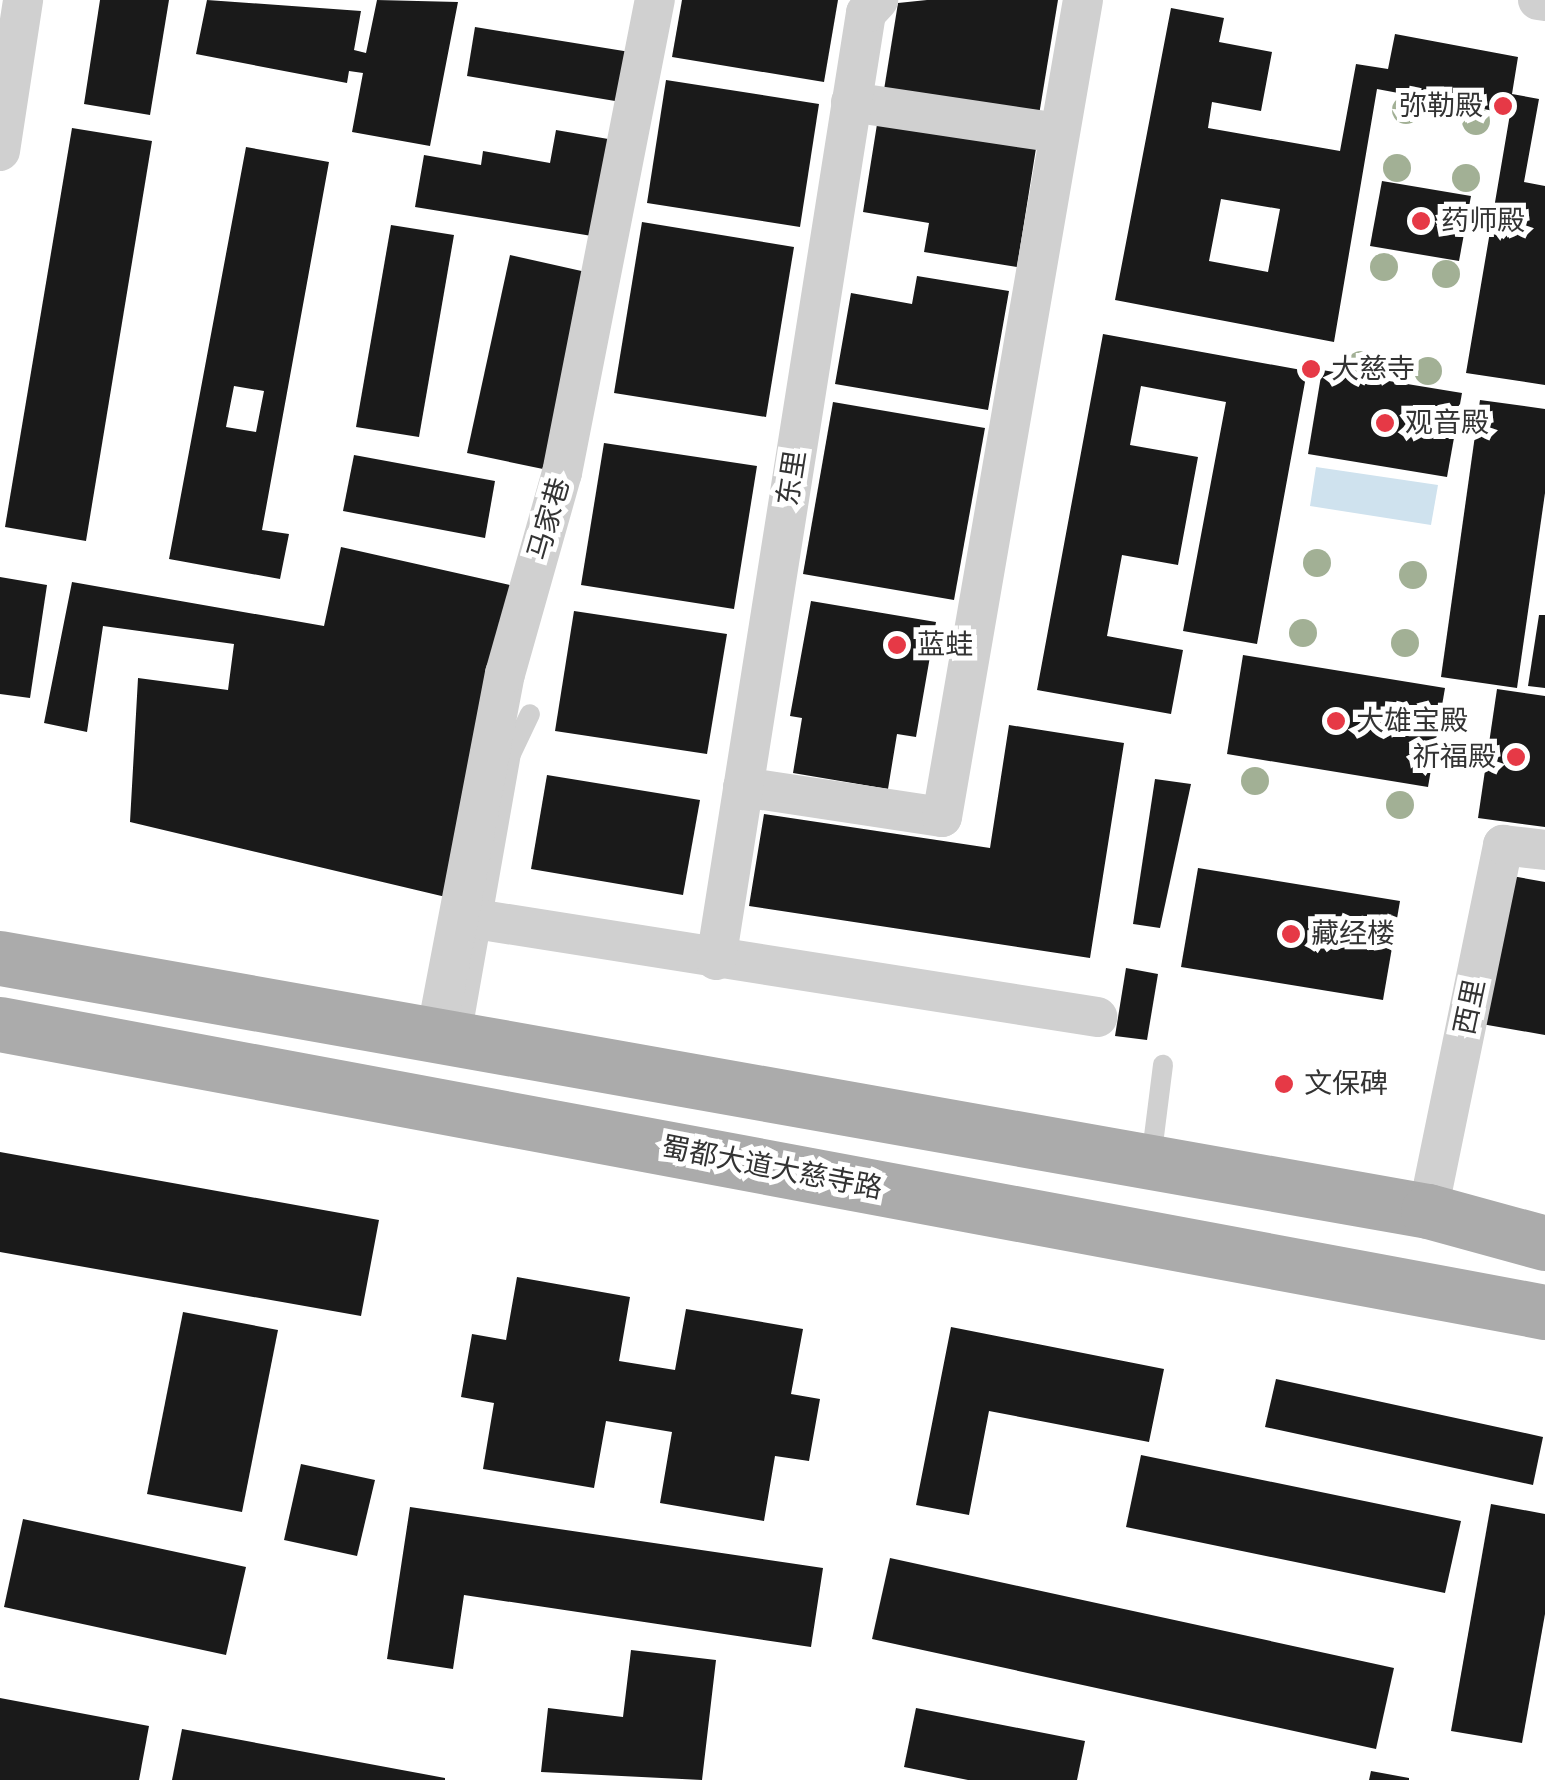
<!DOCTYPE html>
<html>
<head>
<meta charset="utf-8">
<style>
  body { margin:0 }
  #map { position:relative; width:1545px; height:1780px; overflow:hidden; background:#fff; font-family:Karla,"Noto Sans SC",sans-serif }
  div>[style] { position:absolute }
  [style*='--x'] { left:calc(var(--x)*1px); top:calc(var(--y)*1px); width:calc(var(--w)*1px); rotate:calc(var(--a)*1deg) }
  .water>* { inset:0; background:#cfe2ee }
  .building>* { inset:0; background:#1a1a1a }
  .lane>* { height:20px; margin:-10px; padding:0 10px; transform-origin:10px; border-radius:10px; background:#d0d0d0 }
  .street>* { height:40px; margin:-20px; padding:0 20px; transform-origin:20px; border-radius:20px; background:#d0d0d0 }
  .primary>* { height:55px; margin:-27.5px; padding:0 27.5px; transform-origin:27.5px; border-radius:27.5px; background:#ababab }
  .trees>* { width:28px; height:28px; margin:-14px; border-radius:50%; background:#a2b095 }
  .dots>* { width:28px; height:28px; translate:-50% -50%; box-sizing:border-box; border:5px solid #fff; border-radius:50% }
  span { translate:-50% -50%; white-space:nowrap; text-align:center; line-height:1.15; -webkit-text-stroke:10px #fff; paint-order:stroke }
  .poi-label { font-size:28px; color:#333 }
  .right { translate:-100% -50%; text-align:right }
  .left { translate:0 -50%; text-align:left }
  .street-label { font-size:28px; color:#333 }
</style>
</head>
<body>
<div id="map">
  <div class="water">
    <div style="clip-path:polygon(1316px 467px,1438px 485px,1431px 525px,1310px 506px)"></div>
  </div>
  <div class="building">
    <div style="clip-path:polygon(100px 0,169px 0,150px 115px,84px 104px)"></div>
    <div style="clip-path:polygon(207px 0,361px 11px,354px 50px,366px 53px,377px 0,458px 2px,430px 146px,352px 132px,363px 73px,349px 71px,347px 83px,196px 54px)"></div>
    <div style="clip-path:polygon(682px 0,838px 0,824px 82px,672px 57px)"></div>
    <div style="clip-path:polygon(927px 0,1058px 0,1038px 121px,883px 96px,898px 3px)"></div>
    <div style="clip-path:polygon(evenodd,1171px 8px,1224px 18px,1219px 42px,1272px 52px,1261px 111px,1212px 102px,1208px 128px,1340px 151px,1356px 64px,1388px 69px,1395px 34px,1518px 57px,1512px 94px,1539px 99px,1524px 182px,1545px 186px,1545px 385px,1466px 373px,1510px 114px,1377px 89px,1334px 342px,1115px 300px,1171px 8px,1221px 199px,1280px 209px,1268px 272px,1209px 261px,1221px 199px)"></div>
    <div style="clip-path:polygon(475px 27px,630px 52px,621px 102px,467px 76px)"></div>
    <div style="clip-path:polygon(666px 80px,819px 104px,800px 227px,647px 203px)"></div>
    <div style="clip-path:polygon(878px 118px,1037px 142px,1017px 267px,924px 252px,929px 223px,863px 212px)"></div>
    <div style="clip-path:polygon(72px 128px,152px 141px,86px 541px,5px 527px)"></div>
    <div style="clip-path:polygon(556px 130px,614px 140px,598px 237px,415px 207px,424px 155px,481px 165px,483px 151px,550px 163px)"></div>
    <div style="clip-path:polygon(evenodd,246px 147px,329px 162px,262px 530px,289px 534px,280px 579px,169px 559px,246px 147px,234px 386px,264px 391px,256px 432px,226px 427px,234px 386px)"></div>
    <div style="clip-path:polygon(1382px 181px,1471px 196px,1459px 261px,1370px 246px)"></div>
    <div style="clip-path:polygon(642px 222px,794px 247px,766px 417px,614px 393px)"></div>
    <div style="clip-path:polygon(391px 225px,454px 235px,419px 437px,356px 427px)"></div>
    <div style="clip-path:polygon(510px 255px,586px 272px,543px 469px,467px 453px)"></div>
    <div style="clip-path:polygon(917px 276px,1009px 291px,988px 410px,835px 384px,851px 293px,912px 304px)"></div>
    <div style="clip-path:polygon(1103px 334px,1307px 371px,1257px 644px,1183px 631px,1226px 402px,1141px 386px,1130px 445px,1198px 457px,1178px 565px,1122px 555px,1107px 636px,1183px 650px,1171px 714px,1037px 690px)"></div>
    <div style="clip-path:polygon(1322px 370px,1462px 393px,1447px 477px,1308px 454px)"></div>
    <div style="clip-path:polygon(1480px 400px,1545px 409px,1545px 493px,1517px 688px,1441px 677px)"></div>
    <div style="clip-path:polygon(833px 402px,985px 428px,954px 600px,803px 574px)"></div>
    <div style="clip-path:polygon(604px 443px,757px 466px,734px 609px,581px 585px)"></div>
    <div style="clip-path:polygon(354px 455px,495px 481px,485px 538px,343px 511px)"></div>
    <div style="clip-path:polygon(341px 547px,514px 586px,450px 898px,130px 822px,138px 678px,228px 690px,234px 644px,103px 626px,87px 732px,44px 723px,72px 582px,324px 626px)"></div>
    <div style="clip-path:polygon(0 577px,47px 585px,30px 698px,0 694px)"></div>
    <div style="clip-path:polygon(811px 601px,936px 622px,916px 737px,897px 734px,888px 789px,793px 773px,802px 718px,790px 716px)"></div>
    <div style="clip-path:polygon(574px 611px,727px 634px,707px 754px,555px 731px)"></div>
    <div style="clip-path:polygon(1539px 615px,1545px 615px,1545px 688px,1528px 686px)"></div>
    <div style="clip-path:polygon(1243px 655px,1445px 688px,1428px 787px,1227px 754px)"></div>
    <div style="clip-path:polygon(1497px 689px,1545px 696px,1545px 827px,1478px 818px)"></div>
    <div style="clip-path:polygon(1009px 725px,1124px 743px,1090px 958px,749px 906px,764px 814px,990px 848px)"></div>
    <div style="clip-path:polygon(547px 775px,700px 800px,683px 895px,531px 869px)"></div>
    <div style="clip-path:polygon(1155px 779px,1191px 784px,1160px 928px,1133px 924px)"></div>
    <div style="clip-path:polygon(1198px 868px,1400px 901px,1383px 1000px,1181px 967px)"></div>
    <div style="clip-path:polygon(1501px 874px,1545px 882px,1545px 1035px,1476px 1023px)"></div>
    <div style="clip-path:polygon(1126px 968px,1158px 974px,1147px 1040px,1115px 1036px)"></div>
    <div style="clip-path:polygon(0 1152px,379px 1220px,361px 1316px,0 1252px)"></div>
    <div style="clip-path:polygon(517px 1277px,630px 1297px,619px 1361px,675px 1370px,686px 1309px,803px 1329px,791px 1394px,820px 1399px,809px 1461px,775px 1456px,764px 1521px,660px 1503px,672px 1432px,606px 1421px,594px 1488px,483px 1469px,494px 1403px,461px 1397px,472px 1334px,506px 1340px)"></div>
    <div style="clip-path:polygon(183px 1312px,278px 1330px,242px 1512px,147px 1494px)"></div>
    <div style="clip-path:polygon(951px 1327px,1164px 1369px,1149px 1442px,989px 1411px,969px 1515px,916px 1505px)"></div>
    <div style="clip-path:polygon(1276px 1379px,1543px 1437px,1533px 1485px,1265px 1427px)"></div>
    <div style="clip-path:polygon(1141px 1455px,1461px 1521px,1445px 1593px,1126px 1527px)"></div>
    <div style="clip-path:polygon(301px 1464px,375px 1480px,357px 1556px,284px 1540px)"></div>
    <div style="clip-path:polygon(1491px 1504px,1545px 1514px,1545px 1614px,1522px 1743px,1451px 1731px)"></div>
    <div style="clip-path:polygon(410px 1507px,823px 1568px,811px 1647px,464px 1595px,453px 1669px,387px 1659px)"></div>
    <div style="clip-path:polygon(23px 1519px,246px 1567px,226px 1655px,4px 1607px)"></div>
    <div style="clip-path:polygon(890px 1558px,1394px 1668px,1376px 1749px,872px 1639px)"></div>
    <div style="clip-path:polygon(631px 1650px,716px 1660px,702px 1780px,541px 1772px,548px 1708px,623px 1717px)"></div>
    <div style="clip-path:polygon(0 1698px,149px 1726px,139px 1780px,0 1780px)"></div>
    <div style="clip-path:polygon(916px 1708px,1085px 1741px,1077px 1780px,968px 1780px,904px 1767px)"></div>
    <div style="clip-path:polygon(182px 1729px,445px 1778px,445px 1780px,172px 1780px)"></div>
    <div style="clip-path:polygon(1371px 1771px,1409px 1778px,1409px 1780px,1369px 1780px)"></div>
  </div>
  <div class="lane">
    <div style="--x:461;--y:1037;--w:287;--a:-80"></div>
    <div style="--x:511;--y:754;--w:44;--a:-64.6"></div>
    <div style="--x:1151;--y:1160;--w:96;--a:-82.8"></div>
  </div>
  <div class="street">
    <div style="--x:1538;--y:0;--w:7;--a:8"></div>
    <div style="--x:851;--y:102;--w:210;--a:8.5"></div>
    <div style="--x:0;--y:151;--w:153;--a:-81.3"></div>
    <div style="--x:743;--y:787;--w:201;--a:8.6"></div>
    <div style="--x:942;--y:817;--w:829;--a:-80.21"></div>
    <div style="--x:482;--y:920;--w:623;--a:8.96"></div>
    <div style="--x:716;--y:960;--w:959;--a:-81"></div>
    <div style="--x:866;--y:13;--w:18;--a:-47"></div>
    <div style="--x:436;--y:1035;--w:368;--a:-79.2"></div>
    <div style="--x:505;--y:674;--w:209;--a:-74.2"></div>
    <div style="--x:562;--y:473;--w:482;--a:-78.9"></div>
    <div style="--x:1428;--y:1211;--w:374;--a:-78.4"></div>
    <div style="--x:1503;--y:845;--w:42;--a:6.8"></div>
  </div>
  <div class="primary">
    <div style="--x:0;--y:958;--w:1450;--a:10.05"></div>
    <div style="--x:1428;--y:1211;--w:121;--a:15.3"></div>
    <div style="--x:0;--y:1024;--w:1572;--a:10.56"></div>
  </div>
  <div class="trees">
    <div style="left:1406px;top:110px"></div>
    <div style="left:1476px;top:121px"></div>
    <div style="left:1397px;top:168px"></div>
    <div style="left:1466px;top:178px"></div>
    <div style="left:1384px;top:267px"></div>
    <div style="left:1446px;top:274px"></div>
    <div style="left:1361px;top:365px"></div>
    <div style="left:1428px;top:371px"></div>
    <div style="left:1317px;top:563px"></div>
    <div style="left:1413px;top:575px"></div>
    <div style="left:1303px;top:633px"></div>
    <div style="left:1405px;top:643px"></div>
    <div style="left:1255px;top:781px"></div>
    <div style="left:1400px;top:805px"></div>
  </div>
  <div class="dots">
    <div style="left:1503px;top:106px;background:#e63946"></div>
    <div style="left:1421px;top:221px;background:#e63946"></div>
    <div style="left:1311px;top:369px;background:#e63946"></div>
    <div style="left:1385px;top:423px;background:#e63946"></div>
    <div style="left:897px;top:645px;background:#e63946"></div>
    <div style="left:1336px;top:721px;background:#e63946"></div>
    <div style="left:1516px;top:757px;background:#e63946"></div>
    <div style="left:1291px;top:934px;background:#e63946"></div>
    <div style="left:1284px;top:1084px;background:#e63946"></div>
  </div>
  <div class="poi-label">
    <span class="right" style="left:1483px;top:106px">弥勒殿</span>
    <span class="left" style="left:1441px;top:221px">药师殿</span>
    <span class="left" style="left:1331px;top:369px">大慈寺</span>
    <span class="left" style="left:1405px;top:423px">观音殿</span>
    <span class="left" style="left:917px;top:645px">蓝蛙</span>
    <span class="left" style="left:1356px;top:721px">大雄宝殿</span>
    <span class="right" style="left:1496px;top:757px">祈福殿</span>
    <span class="left" style="left:1311px;top:934px">藏经楼</span>
    <span class="left" style="left:1304px;top:1084px">文保碑</span>
  </div>
  <div class="street-label">
    <span style="left:792px;top:478px;rotate:-81deg">东里</span>
    <span style="left:549px;top:519px;rotate:-74deg">马家巷</span>
    <span style="left:1470px;top:1007px;rotate:-78deg">西里</span>
    <span style="left:772px;top:1168px;rotate:11deg">蜀都大道大慈寺路</span>
  </div>
</div>
</body>
</html>
